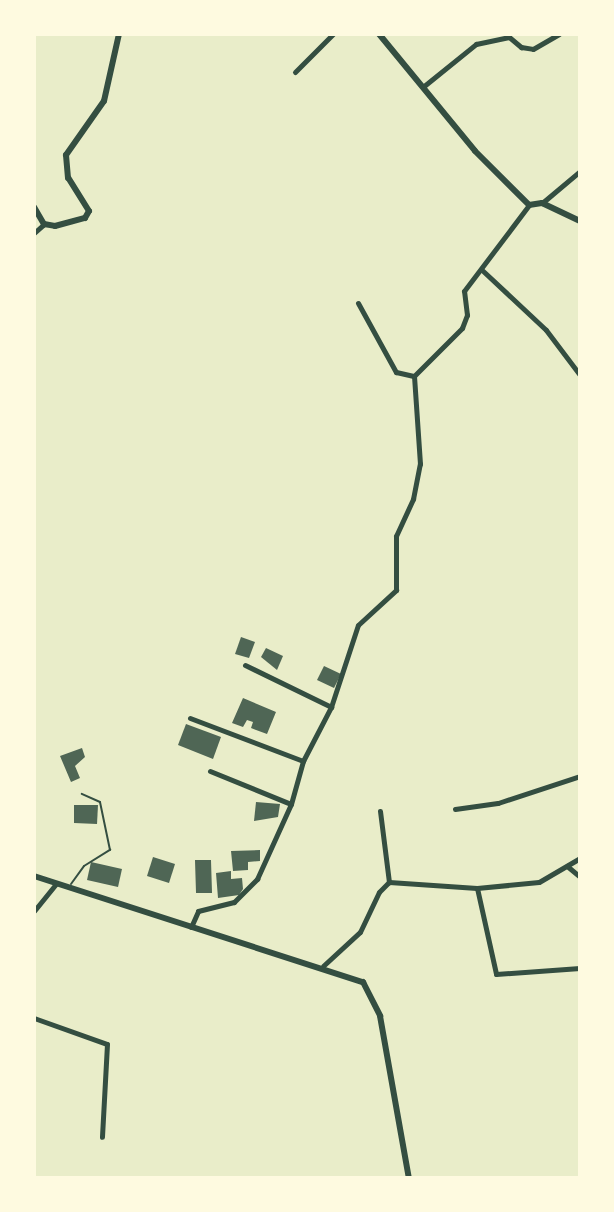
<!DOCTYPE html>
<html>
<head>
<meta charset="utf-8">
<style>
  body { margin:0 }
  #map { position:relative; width:614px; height:1212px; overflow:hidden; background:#e9edc9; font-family:"Fira Sans Condensed",sans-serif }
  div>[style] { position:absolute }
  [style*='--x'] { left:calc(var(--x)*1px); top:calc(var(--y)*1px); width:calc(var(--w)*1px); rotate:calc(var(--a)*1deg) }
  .building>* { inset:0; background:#4f6655 }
  .service>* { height:2px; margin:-1px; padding:0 1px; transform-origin:1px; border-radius:1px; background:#344e41 }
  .minor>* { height:5px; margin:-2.5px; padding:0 2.5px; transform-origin:2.5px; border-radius:2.5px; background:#344e41 }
  .tertiary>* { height:6px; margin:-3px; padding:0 3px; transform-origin:3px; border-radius:3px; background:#344e41 }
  span { translate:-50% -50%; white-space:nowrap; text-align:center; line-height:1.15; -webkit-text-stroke:7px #fefae0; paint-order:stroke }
  .frame { position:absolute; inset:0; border:36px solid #fefae0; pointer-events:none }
</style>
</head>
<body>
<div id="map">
  <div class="building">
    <div style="clip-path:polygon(241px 637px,255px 642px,249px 658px,235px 654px)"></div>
    <div style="clip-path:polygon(266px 648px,283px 656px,277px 670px,261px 657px)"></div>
    <div style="clip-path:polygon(324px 666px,341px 674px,334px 688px,317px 680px)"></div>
    <div style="clip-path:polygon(243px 698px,276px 712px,267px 734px,251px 728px,253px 722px,247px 720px,243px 727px,232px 723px)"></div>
    <div style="clip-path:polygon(186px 724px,221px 737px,213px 759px,178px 745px)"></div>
    <div style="clip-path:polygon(82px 748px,85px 757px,75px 766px,80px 778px,71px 782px,60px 756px)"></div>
    <div style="clip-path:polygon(256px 802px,280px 804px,278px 817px,254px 821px)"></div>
    <div style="clip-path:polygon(74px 805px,98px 805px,97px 824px,74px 823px)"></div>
    <div style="clip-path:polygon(260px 850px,260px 861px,248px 862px,248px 870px,233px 871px,231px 851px)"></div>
    <div style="clip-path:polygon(153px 857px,175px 864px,169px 883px,147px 876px)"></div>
    <div style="clip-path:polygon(195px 860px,211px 860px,212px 893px,196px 893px)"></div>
    <div style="clip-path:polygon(91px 862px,122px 869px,118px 887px,87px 880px)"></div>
    <div style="clip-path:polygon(231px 871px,231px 879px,242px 878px,243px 889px,239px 895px,218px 898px,216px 873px)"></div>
  </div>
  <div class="service">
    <div style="--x:71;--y:884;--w:22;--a:-54"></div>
    <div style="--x:84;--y:866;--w:31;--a:-32"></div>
    <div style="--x:110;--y:850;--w:49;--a:-101.8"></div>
    <div style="--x:100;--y:802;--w:20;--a:-156"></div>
  </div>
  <div class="minor">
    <div style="--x:295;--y:72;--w:54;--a:-45"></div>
    <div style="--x:424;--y:86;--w:67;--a:-38.9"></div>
    <div style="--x:476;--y:44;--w:34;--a:-12"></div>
    <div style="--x:509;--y:37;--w:16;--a:40"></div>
    <div style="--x:521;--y:47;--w:12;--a:9"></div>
    <div style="--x:533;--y:49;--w:30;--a:-30"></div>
    <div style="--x:542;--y:203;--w:50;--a:-40.1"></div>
    <div style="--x:34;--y:233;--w:13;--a:-42"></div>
    <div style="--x:483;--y:271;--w:86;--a:43.1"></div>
    <div style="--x:546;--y:330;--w:56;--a:52.9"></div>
    <div style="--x:358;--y:303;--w:79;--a:61.2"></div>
    <div style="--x:396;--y:372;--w:18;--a:13"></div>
    <div style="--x:245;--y:665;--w:96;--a:26"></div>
    <div style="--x:190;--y:718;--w:121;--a:20.8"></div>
    <div style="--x:210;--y:771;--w:87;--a:22.2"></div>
    <div style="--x:455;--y:809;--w:43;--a:-7.9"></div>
    <div style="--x:498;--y:803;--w:86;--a:-18.2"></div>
    <div style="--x:380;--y:811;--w:72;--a:82.8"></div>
    <div style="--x:567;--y:866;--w:17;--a:40"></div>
    <div style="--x:477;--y:888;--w:88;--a:77.5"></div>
    <div style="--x:496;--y:974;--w:84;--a:-4.1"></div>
    <div style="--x:34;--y:911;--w:35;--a:-51"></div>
    <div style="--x:191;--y:927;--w:17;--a:-66"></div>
    <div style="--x:198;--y:911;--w:37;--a:-14"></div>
    <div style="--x:234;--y:902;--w:33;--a:-45"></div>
    <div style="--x:257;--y:879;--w:82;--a:-65.6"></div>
    <div style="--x:291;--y:804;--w:45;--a:-74.4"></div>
    <div style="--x:303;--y:761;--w:61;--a:-62.6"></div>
    <div style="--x:331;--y:707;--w:86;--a:-71.8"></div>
    <div style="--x:358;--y:625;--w:52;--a:-42.6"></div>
    <div style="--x:396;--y:590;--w:54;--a:-90"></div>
    <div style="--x:396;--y:536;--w:41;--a:-65.3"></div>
    <div style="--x:413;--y:499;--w:36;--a:-79"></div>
    <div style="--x:420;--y:464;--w:88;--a:-93.9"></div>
    <div style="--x:414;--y:376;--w:68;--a:-45"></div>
    <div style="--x:462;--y:328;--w:14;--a:-69"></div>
    <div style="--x:467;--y:315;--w:24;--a:-97"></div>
    <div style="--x:464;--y:291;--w:108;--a:-52.9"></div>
    <div style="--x:323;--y:966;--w:50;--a:-42.6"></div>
    <div style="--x:360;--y:932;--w:44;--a:-64.6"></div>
    <div style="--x:379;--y:892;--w:14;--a:-45"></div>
    <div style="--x:389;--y:882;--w:88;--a:3.9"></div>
    <div style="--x:477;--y:888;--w:62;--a:-5.5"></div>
    <div style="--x:539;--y:882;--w:48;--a:-30.3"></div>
    <div style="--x:34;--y:1018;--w:77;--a:19.6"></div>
    <div style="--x:107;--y:1044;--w:93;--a:93.1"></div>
  </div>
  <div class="tertiary">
    <div style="--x:379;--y:34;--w:151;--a:50.6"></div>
    <div style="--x:475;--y:151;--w:76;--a:45"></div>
    <div style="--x:529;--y:205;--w:13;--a:-9"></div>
    <div style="--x:542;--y:203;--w:42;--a:25.3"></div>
    <div style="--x:34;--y:207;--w:20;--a:60"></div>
    <div style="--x:44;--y:224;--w:11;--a:10"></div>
    <div style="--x:55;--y:226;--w:31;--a:-15"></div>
    <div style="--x:85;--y:218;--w:8;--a:-60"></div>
    <div style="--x:89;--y:211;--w:39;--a:-122"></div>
    <div style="--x:68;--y:178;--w:23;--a:-95"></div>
    <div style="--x:66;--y:155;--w:66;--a:-54.9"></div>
    <div style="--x:104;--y:101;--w:69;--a:-77.4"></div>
    <div style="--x:34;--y:876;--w:346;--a:17.9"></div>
    <div style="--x:363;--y:982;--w:38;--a:63"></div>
    <div style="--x:380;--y:1016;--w:165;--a:79.9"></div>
  </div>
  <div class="frame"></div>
</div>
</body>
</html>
